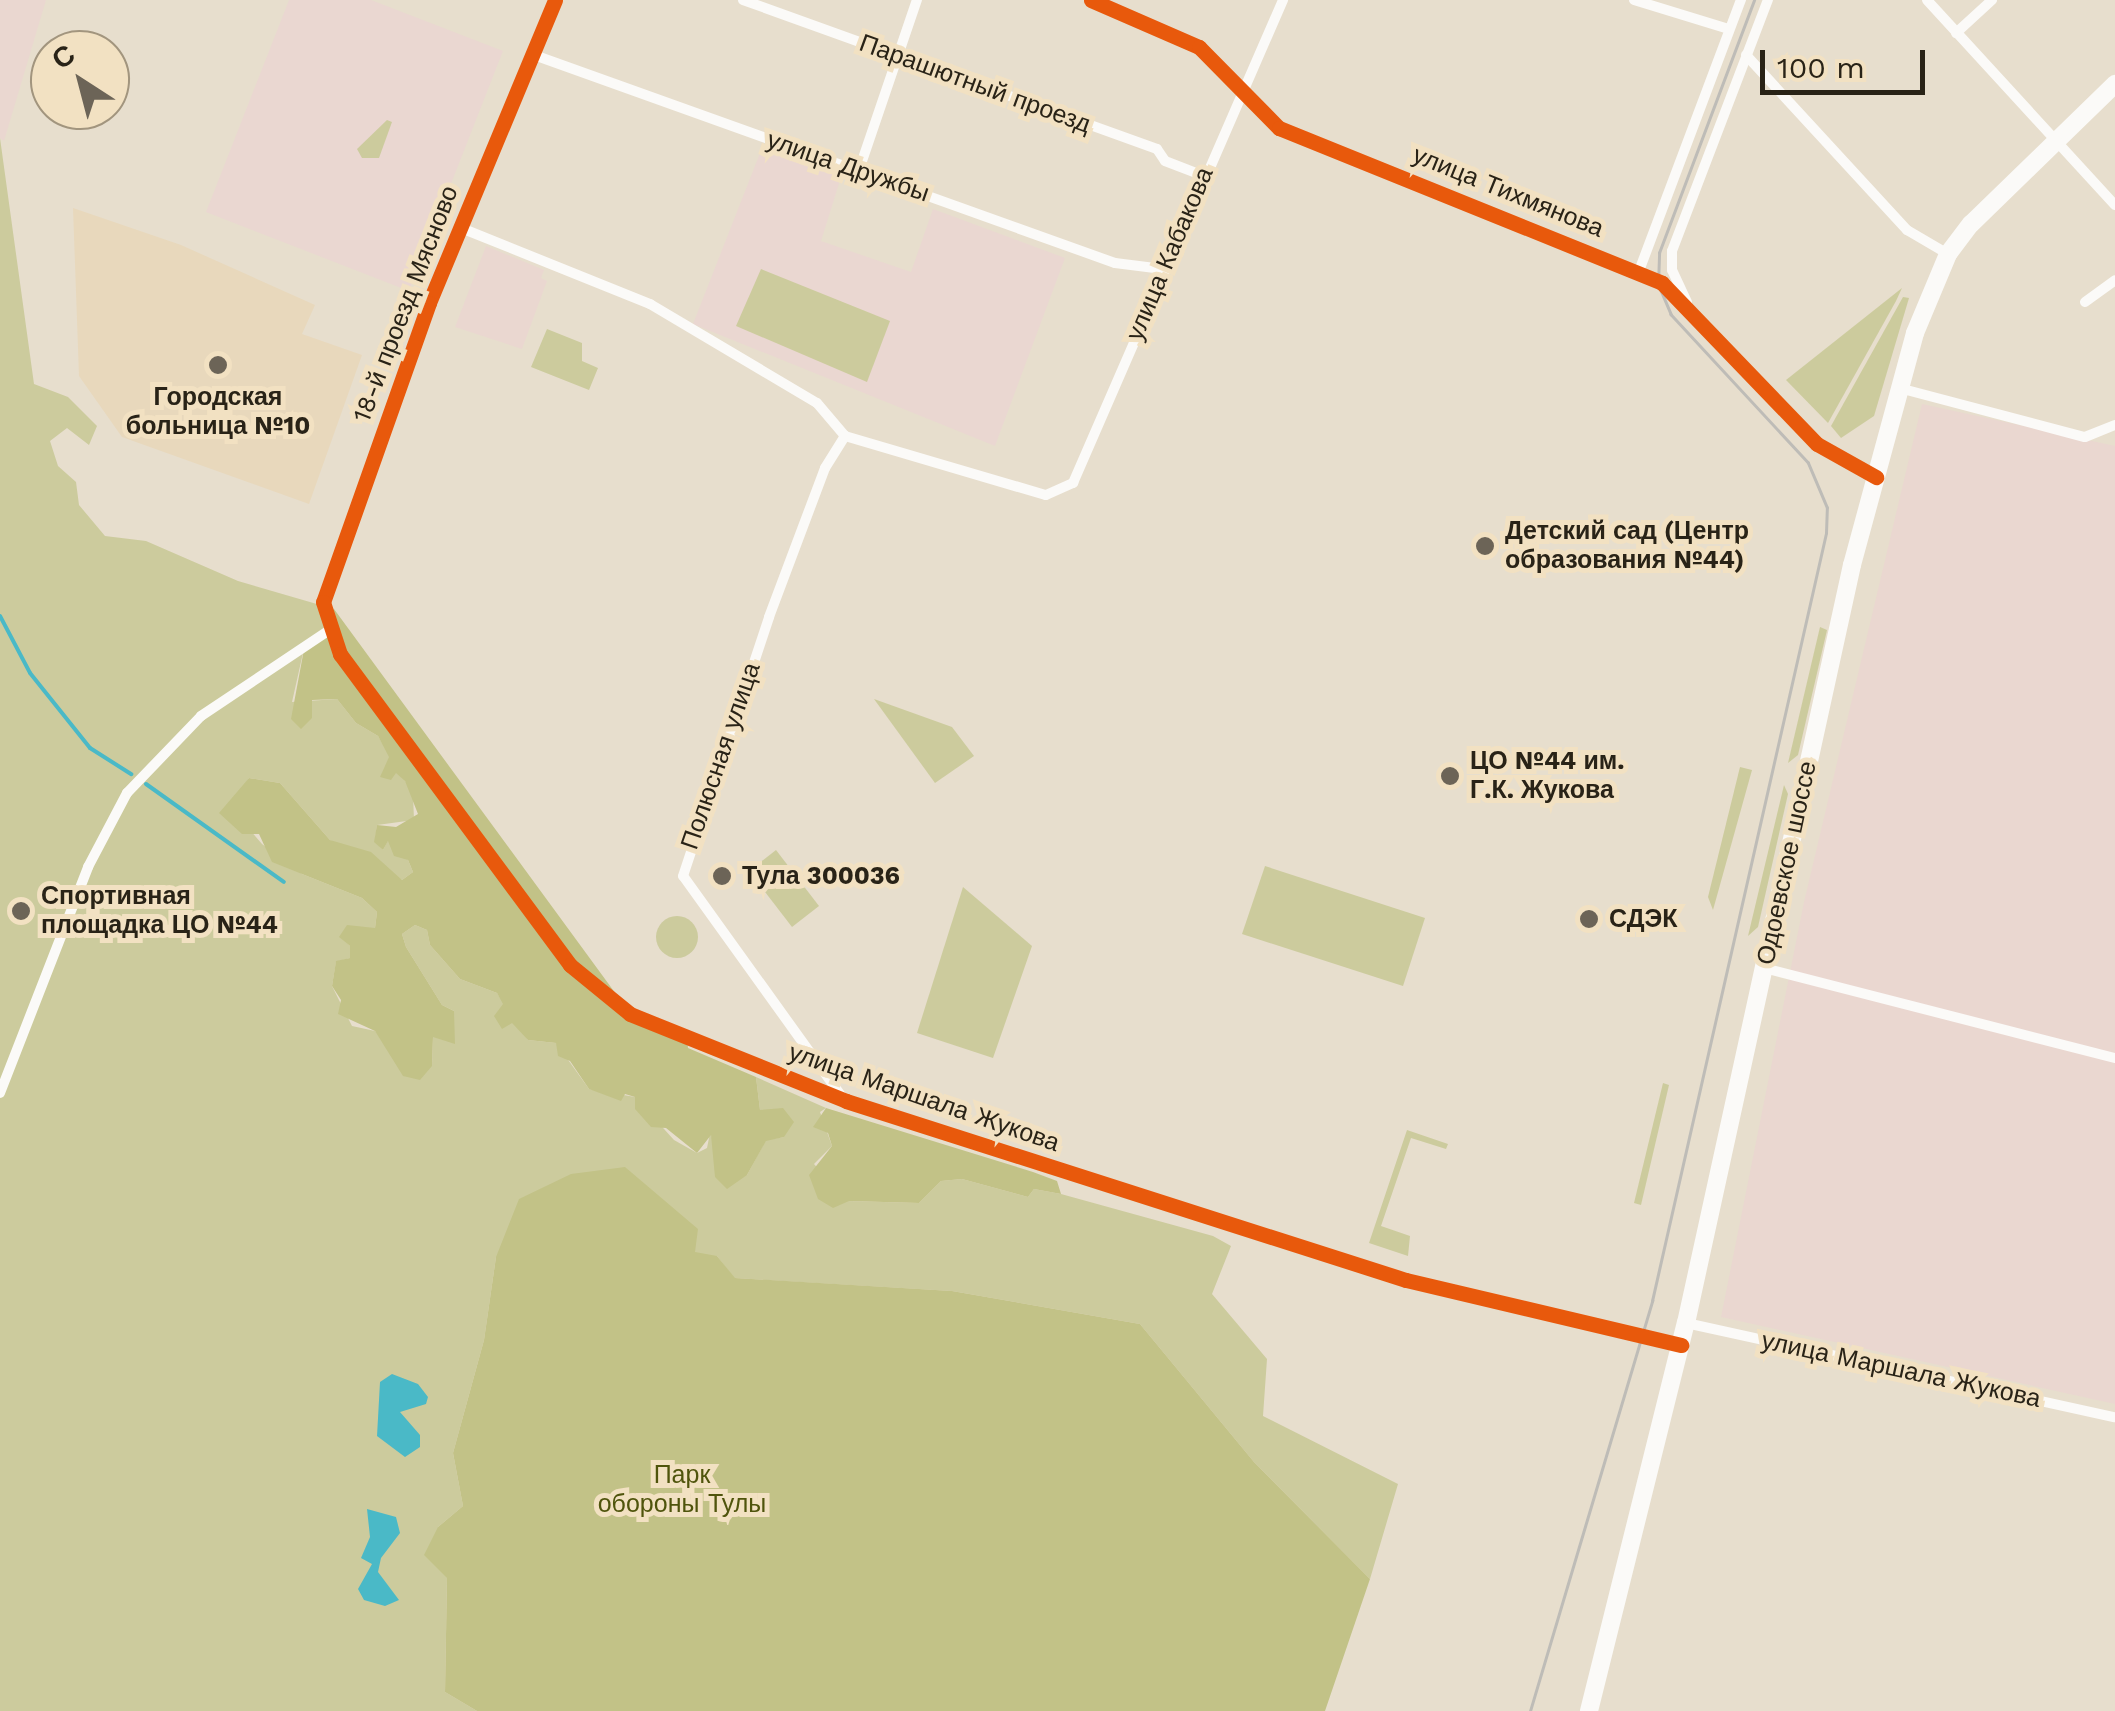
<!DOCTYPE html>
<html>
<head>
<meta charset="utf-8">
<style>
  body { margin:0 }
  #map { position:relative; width:2115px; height:1711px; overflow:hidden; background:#e7decd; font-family:"Work Sans",sans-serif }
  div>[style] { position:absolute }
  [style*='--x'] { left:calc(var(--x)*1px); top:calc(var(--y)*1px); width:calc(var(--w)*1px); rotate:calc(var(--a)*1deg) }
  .built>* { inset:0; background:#e8d8bc }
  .industrial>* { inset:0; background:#ead7d0 }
  .education>* { inset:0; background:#ead7d1 }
  .green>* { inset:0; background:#cccb9d }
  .round { border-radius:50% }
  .forest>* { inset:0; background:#c2c287 }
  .water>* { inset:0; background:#4ab9c7 }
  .stream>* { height:4px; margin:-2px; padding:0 2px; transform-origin:2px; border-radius:2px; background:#4ab9c7 }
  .minor>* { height:10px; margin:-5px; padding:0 5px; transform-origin:5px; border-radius:5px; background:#fbfaf8 }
  .tertiary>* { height:12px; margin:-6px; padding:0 6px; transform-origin:6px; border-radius:6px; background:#fbfaf8 }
  .primary>* { height:18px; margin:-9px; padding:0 9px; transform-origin:9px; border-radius:9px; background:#fbfaf8 }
  .tram>* { height:2.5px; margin:-1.25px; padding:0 1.25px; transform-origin:1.25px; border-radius:1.25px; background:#bebcb7 }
  .cycleway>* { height:15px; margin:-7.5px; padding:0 7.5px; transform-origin:7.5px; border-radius:7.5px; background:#e8590c }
  .dots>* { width:28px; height:28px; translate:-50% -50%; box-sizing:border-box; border:5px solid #f2e1c2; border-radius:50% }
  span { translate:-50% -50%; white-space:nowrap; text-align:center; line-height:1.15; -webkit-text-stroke:10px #f2e1c2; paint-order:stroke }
  .street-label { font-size:25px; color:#292317 }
  .poi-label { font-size:25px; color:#292317; font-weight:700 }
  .left { translate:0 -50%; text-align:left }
  .park-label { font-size:25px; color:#4f540c }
  .north { position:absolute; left:30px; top:30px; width:100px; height:100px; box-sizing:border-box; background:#f2e1c2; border:2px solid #a2957e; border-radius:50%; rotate:324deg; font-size:28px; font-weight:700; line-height:40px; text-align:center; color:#292317 }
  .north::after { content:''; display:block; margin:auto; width:35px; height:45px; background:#6c6457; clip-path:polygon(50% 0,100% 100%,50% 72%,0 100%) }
  .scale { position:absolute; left:1760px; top:50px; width:165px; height:45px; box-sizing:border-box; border:5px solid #292317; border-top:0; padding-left:12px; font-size:30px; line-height:35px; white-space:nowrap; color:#292317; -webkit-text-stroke:8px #f2e1c2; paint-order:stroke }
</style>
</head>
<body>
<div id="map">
  <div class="built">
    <div style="clip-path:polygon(73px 208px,181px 245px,315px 305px,302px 334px,362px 355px,309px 504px,122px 437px,79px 376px)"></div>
  </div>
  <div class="industrial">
    <div style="clip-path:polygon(0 0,46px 0,4px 141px,0 138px)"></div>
    <div style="clip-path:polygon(486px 246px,544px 270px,541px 278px,547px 281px,522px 349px,455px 327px)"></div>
    <div style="clip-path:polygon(1922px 404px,2115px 446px,2115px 1404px,1721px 1317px,1804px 902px)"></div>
  </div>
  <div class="education">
    <div style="clip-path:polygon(289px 0,371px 0,503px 51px,409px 291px,206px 212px)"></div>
    <div style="clip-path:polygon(762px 148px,842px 174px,821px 241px,911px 272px,933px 209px,1065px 258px,995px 446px,693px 324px)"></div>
  </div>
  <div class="green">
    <div style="clip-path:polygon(387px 120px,392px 122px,379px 158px,362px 158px,357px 149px)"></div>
    <div style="clip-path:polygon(0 138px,34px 384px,68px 397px,97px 426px,89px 445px,67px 428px,50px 441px,58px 466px,76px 482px,79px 505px,105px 536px,146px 541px,238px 581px,334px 609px,328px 631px,305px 644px,292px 702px,337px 699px,356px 723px,378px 736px,413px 794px,414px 820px,377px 825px,375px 841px,383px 850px,388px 840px,408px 860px,413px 872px,402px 880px,330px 840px,280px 783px,249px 778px,230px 807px,262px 844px,302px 874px,362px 898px,377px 912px,375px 928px,340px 937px,350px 946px,350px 958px,336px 962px,332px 986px,352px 1026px,375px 1031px,387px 1045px,432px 1066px,433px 1037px,454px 1011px,442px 1005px,406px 947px,402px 934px,415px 925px,427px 930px,430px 945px,460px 979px,497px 993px,528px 1040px,556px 1043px,589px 1089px,635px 1097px,674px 1140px,697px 1153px,707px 1148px,710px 1133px,717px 1150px,715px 1177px,747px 1175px,766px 1140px,784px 1137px,760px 1110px,756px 1077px,826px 1108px,820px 1112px,832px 1146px,814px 1164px,848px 1201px,919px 1203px,941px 1181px,962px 1179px,1028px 1197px,1034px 1189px,1061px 1194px,1213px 1236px,1231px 1246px,1212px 1294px,1267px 1359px,1263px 1416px,1398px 1484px,1370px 1579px,1254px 1462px,1140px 1324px,952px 1291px,734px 1278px,717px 1256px,496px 1257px,484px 1340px,453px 1453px,463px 1506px,438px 1527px,447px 1578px,445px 1692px,477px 1711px,0 1711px)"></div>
    <div style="clip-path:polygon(761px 269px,890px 321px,867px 382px,736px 326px)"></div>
    <div style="clip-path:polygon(1902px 288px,1896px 301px,1828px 423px,1786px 380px)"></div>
    <div style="clip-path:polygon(1903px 297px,1909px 298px,1874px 416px,1841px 438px,1831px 426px)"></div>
    <div style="clip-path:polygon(547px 329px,582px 343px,582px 361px,598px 368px,589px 390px,531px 367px)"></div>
    <div style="clip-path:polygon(1820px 627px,1827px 630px,1798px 755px,1788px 763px)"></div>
    <div style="clip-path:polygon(874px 699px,952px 727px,974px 756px,935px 783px)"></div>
    <div style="clip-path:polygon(1740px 767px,1752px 770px,1713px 910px,1708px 897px)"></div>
    <div style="clip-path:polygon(1784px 785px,1788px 794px,1758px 927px,1748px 936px)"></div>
    <div style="clip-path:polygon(776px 850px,819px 906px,792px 927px,749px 871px)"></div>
    <div style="clip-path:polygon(1265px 866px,1425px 918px,1403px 986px,1242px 934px)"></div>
    <div style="clip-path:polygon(963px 887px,1032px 946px,993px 1058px,917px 1033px)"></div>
    <div class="round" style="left:656px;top:916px;width:42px;height:42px"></div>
    <div style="clip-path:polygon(1663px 1083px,1669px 1085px,1641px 1205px,1634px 1203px)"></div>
    <div style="clip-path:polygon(1407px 1130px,1448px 1144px,1446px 1149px,1411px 1138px,1381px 1226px,1410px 1236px,1408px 1256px,1369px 1243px)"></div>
  </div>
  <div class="forest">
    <div style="clip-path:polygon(334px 609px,624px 1005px,686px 1031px,688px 1048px,756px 1077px,760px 1110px,783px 1108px,794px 1122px,784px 1137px,766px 1141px,747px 1175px,727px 1189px,715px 1177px,711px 1135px,697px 1153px,666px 1128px,651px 1127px,635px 1109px,635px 1097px,625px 1094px,621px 1101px,589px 1089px,570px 1061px,558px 1056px,556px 1043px,528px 1040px,512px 1023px,502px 1029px,494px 1016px,503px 1004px,497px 993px,460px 979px,430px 945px,427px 930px,415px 925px,402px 934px,406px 947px,442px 1005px,454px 1011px,455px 1044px,433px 1037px,432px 1066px,420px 1080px,403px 1076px,375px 1031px,338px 1014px,341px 1000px,332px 986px,336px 961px,350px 958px,350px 946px,339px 937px,347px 925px,375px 928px,377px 912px,362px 898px,272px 862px,259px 834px,242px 834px,219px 813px,249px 778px,280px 783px,330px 840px,371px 852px,402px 880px,413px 872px,408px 860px,394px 856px,388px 841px,383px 850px,374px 842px,377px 825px,396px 827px,418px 814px,405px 781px,396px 773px,391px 780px,380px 777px,389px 757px,378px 736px,356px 723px,337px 699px,312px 700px,312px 718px,301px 729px,291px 719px,305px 644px,327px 631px)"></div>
    <div style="clip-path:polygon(826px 1108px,1033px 1172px,1057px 1181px,1061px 1194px,1034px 1189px,1028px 1197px,962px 1179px,941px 1181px,919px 1203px,849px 1201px,833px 1208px,818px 1199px,809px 1175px,832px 1146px,828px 1133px,813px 1127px)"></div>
    <div style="clip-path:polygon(625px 1167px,698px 1229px,695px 1252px,717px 1256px,735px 1278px,952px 1291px,1140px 1324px,1254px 1462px,1370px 1579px,1325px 1711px,477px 1711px,445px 1692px,447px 1578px,424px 1555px,438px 1527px,463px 1506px,453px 1453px,484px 1340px,496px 1257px,519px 1199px,571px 1174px)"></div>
  </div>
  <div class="water">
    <div style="clip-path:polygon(392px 1374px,418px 1384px,428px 1397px,426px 1404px,400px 1412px,420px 1435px,420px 1447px,405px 1457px,377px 1436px,380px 1382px)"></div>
    <div style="clip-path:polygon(367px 1509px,396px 1517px,400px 1533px,381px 1558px,378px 1572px,399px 1600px,385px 1606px,364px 1600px,358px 1589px,372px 1564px,361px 1558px,370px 1537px)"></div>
  </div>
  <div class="stream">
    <div style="--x:0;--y:616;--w:64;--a:62.2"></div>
    <div style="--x:30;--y:673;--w:96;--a:51.3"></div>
    <div style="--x:90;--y:748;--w:49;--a:32.4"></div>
    <div style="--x:146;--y:784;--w:169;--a:35.4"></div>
  </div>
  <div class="minor">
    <div style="--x:555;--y:0;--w:328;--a:112.6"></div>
    <div style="--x:429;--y:303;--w:317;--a:109.5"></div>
    <div style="--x:323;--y:602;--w:55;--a:71.9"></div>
    <div style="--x:340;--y:654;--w:387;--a:53.5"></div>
    <div style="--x:570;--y:965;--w:77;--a:39.2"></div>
    <div style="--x:630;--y:1014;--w:233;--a:21.9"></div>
    <div style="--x:846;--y:1101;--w:588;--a:17.73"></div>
    <div style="--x:1406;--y:1280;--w:283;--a:13.3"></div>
    <div style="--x:743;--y:0;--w:440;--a:19.8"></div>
    <div style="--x:1157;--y:149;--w:14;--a:56"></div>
    <div style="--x:1165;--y:161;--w:40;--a:21"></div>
    <div style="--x:1634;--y:0;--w:99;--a:17"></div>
    <div style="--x:1927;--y:0;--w:278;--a:47.5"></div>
    <div style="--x:1956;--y:33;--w:49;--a:-42.5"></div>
    <div style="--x:534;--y:55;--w:617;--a:19.7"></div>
    <div style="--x:1115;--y:263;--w:48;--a:7.1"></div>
    <div style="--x:1746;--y:55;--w:238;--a:47.4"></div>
    <div style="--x:1907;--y:230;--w:48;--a:30.3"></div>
    <div style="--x:859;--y:170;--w:180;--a:-71.2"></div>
    <div style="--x:461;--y:228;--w:204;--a:21.9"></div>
    <div style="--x:650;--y:304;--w:194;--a:30.7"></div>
    <div style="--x:817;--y:403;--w:43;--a:49.7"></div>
    <div style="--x:1639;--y:271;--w:290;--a:-69.4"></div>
    <div style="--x:1687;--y:302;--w:35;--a:-115"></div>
    <div style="--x:1672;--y:270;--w:19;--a:-90"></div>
    <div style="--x:1672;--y:251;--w:269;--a:-69.1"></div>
    <div style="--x:2085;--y:302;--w:37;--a:-36"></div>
    <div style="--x:1899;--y:388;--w:192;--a:14.8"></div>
    <div style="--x:2085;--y:437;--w:32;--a:-22"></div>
    <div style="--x:845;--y:436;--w:209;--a:16.4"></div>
    <div style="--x:1046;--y:495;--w:30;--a:-24"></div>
    <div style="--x:1073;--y:483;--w:527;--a:-66.5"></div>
    <div style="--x:1764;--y:968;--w:362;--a:14.4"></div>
    <div style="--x:0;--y:1093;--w:243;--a:-68.7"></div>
    <div style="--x:88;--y:867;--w:84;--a:-62.2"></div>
    <div style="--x:127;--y:793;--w:107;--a:-46.1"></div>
    <div style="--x:201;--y:716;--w:153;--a:-33.8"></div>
    <div style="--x:842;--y:1097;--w:272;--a:-125.7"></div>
    <div style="--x:683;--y:876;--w:273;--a:-71.6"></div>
    <div style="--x:769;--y:617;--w:159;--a:-69.4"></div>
    <div style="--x:825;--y:468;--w:38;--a:-58"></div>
    <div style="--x:1686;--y:1323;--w:439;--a:12.4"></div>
  </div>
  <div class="tertiary">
    <div style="--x:1091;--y:0;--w:118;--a:23.5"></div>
    <div style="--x:1199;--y:47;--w:114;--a:45.4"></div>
    <div style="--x:1279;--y:128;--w:413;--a:22"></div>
    <div style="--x:1662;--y:283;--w:223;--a:46.1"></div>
    <div style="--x:1817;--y:444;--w:68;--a:29.2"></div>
  </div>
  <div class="primary">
    <div style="--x:1589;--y:1711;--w:400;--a:-76"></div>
    <div style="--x:1686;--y:1323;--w:776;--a:-77.65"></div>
    <div style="--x:1852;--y:565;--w:240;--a:-74.8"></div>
    <div style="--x:1915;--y:333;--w:86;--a:-67.3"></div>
    <div style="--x:1948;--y:254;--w:38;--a:-53"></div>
    <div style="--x:1971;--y:224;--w:201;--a:-44.2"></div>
  </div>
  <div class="tram">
    <div style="--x:1530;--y:1711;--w:428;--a:-73.4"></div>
    <div style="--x:1652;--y:1301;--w:787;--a:-77.23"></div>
    <div style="--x:1826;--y:533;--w:25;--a:-88"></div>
    <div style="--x:1827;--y:508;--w:49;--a:-112.9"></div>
    <div style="--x:1808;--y:463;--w:202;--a:-132.8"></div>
    <div style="--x:1671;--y:315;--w:33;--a:-113"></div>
    <div style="--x:1658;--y:285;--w:32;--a:-88"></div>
    <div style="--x:1659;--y:253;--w:270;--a:-69.4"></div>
  </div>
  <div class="cycleway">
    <div style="--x:555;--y:0;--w:328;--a:112.6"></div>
    <div style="--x:429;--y:303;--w:317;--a:109.5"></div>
    <div style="--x:323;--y:602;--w:55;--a:71.9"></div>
    <div style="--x:340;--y:654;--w:387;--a:53.5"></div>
    <div style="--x:570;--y:965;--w:77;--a:39.2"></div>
    <div style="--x:630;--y:1014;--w:233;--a:21.9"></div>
    <div style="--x:846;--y:1101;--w:588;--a:17.73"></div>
    <div style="--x:1406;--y:1280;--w:283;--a:13.3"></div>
    <div style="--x:1091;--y:0;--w:118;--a:23.5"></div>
    <div style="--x:1199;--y:47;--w:114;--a:45.4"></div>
    <div style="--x:1279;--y:128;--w:413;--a:22"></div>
    <div style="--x:1662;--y:283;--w:223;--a:46.1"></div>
    <div style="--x:1817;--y:444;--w:68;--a:29.2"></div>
  </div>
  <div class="dots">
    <div style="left:218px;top:365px;background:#6c6457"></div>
    <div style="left:1485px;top:546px;background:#6c6457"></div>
    <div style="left:1450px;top:776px;background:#6c6457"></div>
    <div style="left:722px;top:876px;background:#6c6457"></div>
    <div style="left:21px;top:911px;background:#6c6457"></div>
    <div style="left:1589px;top:919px;background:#6c6457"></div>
  </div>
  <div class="street-label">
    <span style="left:975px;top:84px;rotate:20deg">Парашютный проезд</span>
    <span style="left:848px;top:167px;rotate:19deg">улица Дружбы</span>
    <span style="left:1508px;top:192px;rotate:22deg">улица Тихмянова</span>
    <span style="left:1170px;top:254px;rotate:-67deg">улица Кабакова</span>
    <span style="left:406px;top:304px;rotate:-69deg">18-й проезд Мясново</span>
    <span style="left:721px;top:756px;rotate:-71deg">Полюсная улица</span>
    <span style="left:1787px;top:863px;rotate:-78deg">Одоевское шоссе</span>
    <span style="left:924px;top:1098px;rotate:19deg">улица Маршала Жукова</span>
    <span style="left:1901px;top:1370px;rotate:12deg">улица Маршала Жукова</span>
  </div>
  <div class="poi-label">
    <span style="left:218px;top:412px">Городская<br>больница №10</span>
    <span class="left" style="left:1505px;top:546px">Детский сад (Центр<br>образования №44)</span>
    <span class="left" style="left:1470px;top:776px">ЦО №44 им.<br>Г.К. Жукова</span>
    <span class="left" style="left:742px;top:876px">Тула 300036</span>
    <span class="left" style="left:41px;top:911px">Спортивная<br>площадка ЦО №44</span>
    <span class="left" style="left:1609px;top:919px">СДЭК</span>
  </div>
  <div class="park-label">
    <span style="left:682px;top:1490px">Парк<br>обороны Тулы</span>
  </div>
  <div class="north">С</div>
  <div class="scale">100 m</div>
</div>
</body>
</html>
